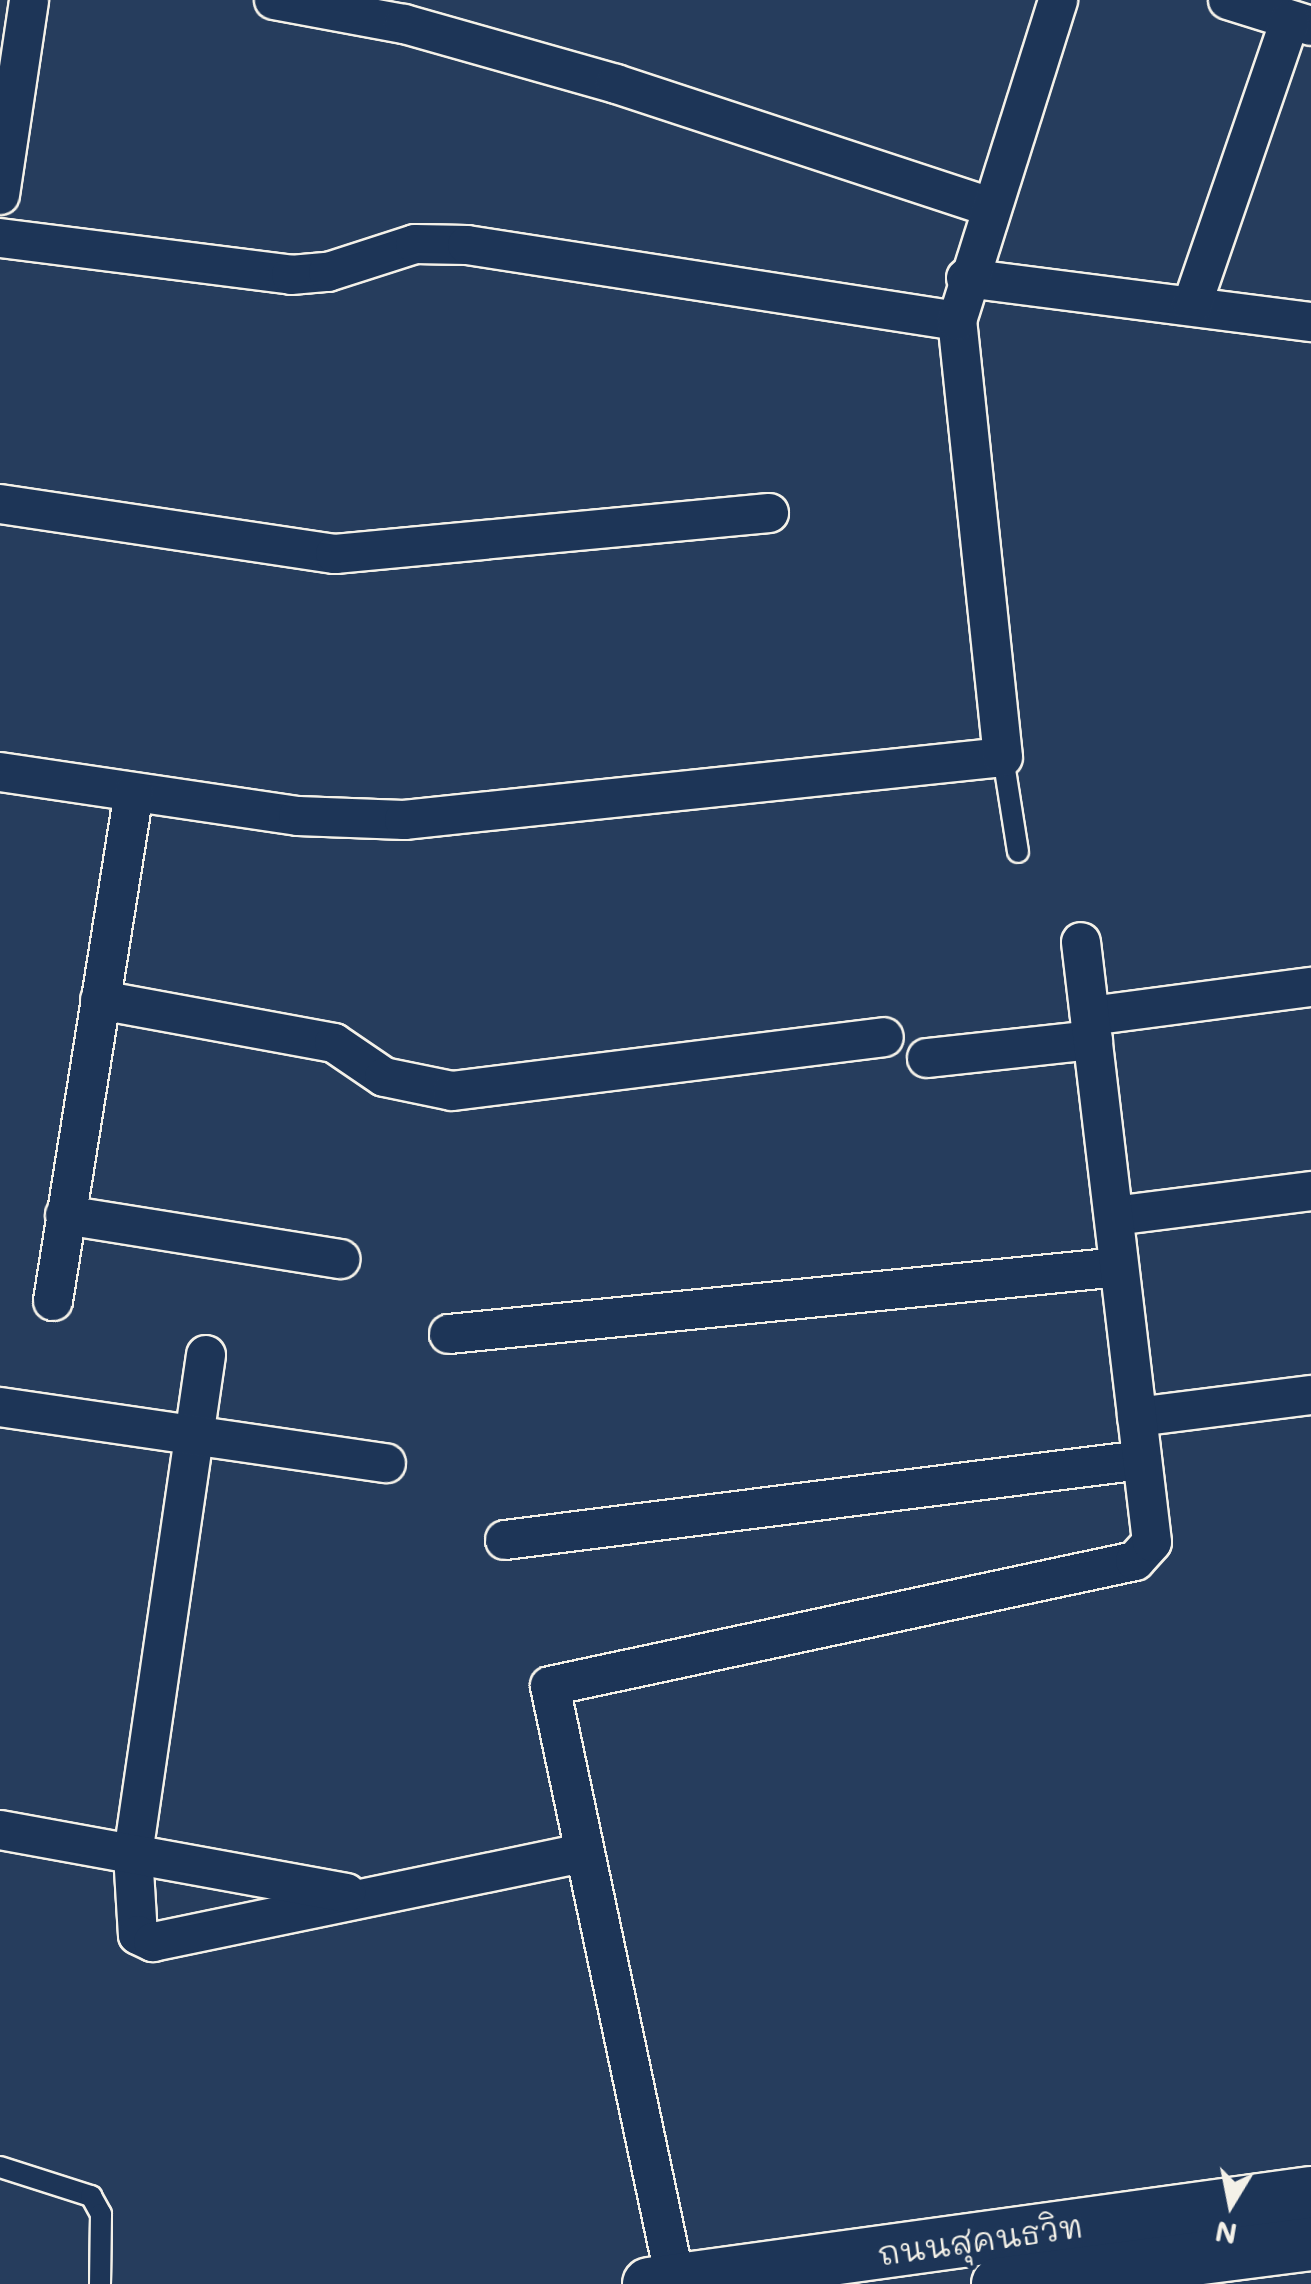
<!DOCTYPE html>
<html>
<head>
<meta charset="utf-8">
<style>
  body { margin:0 }
  #map { position:relative; width:1311px; height:2284px; overflow:hidden; background:#263d5d; font-family:Mali,"Playpen Sans Thai",sans-serif }
  div>[style] { position:absolute }
  [style*='--x'] { left:calc(var(--x)*1px); top:calc(var(--y)*1px); width:calc(var(--w)*1px); rotate:calc(var(--a)*1deg) }
  .roads { filter:drop-shadow(2px 0 #f4f1e8) drop-shadow(-2px 0 #f4f1e8) drop-shadow(0 2px #f4f1e8) drop-shadow(0 -2px #f4f1e8) }
  .lane>* { height:20px; margin:-10px; padding:0 10px; transform-origin:10px; border-radius:10px; background:#1d3557 }
  .street>* { height:38px; margin:-19px; padding:0 19px; transform-origin:19px; border-radius:19px; background:#1d3557 }
  .secondary>* { height:52px; margin:-26px; padding:0 26px; transform-origin:26px; border-radius:26px; background:#1d3557 }
  span { translate:-50% -50%; white-space:nowrap; text-align:center; line-height:1.15; -webkit-text-stroke:9px #1d3557; paint-order:stroke }
  .street-label { font-size:32px; color:#f4f1e8 }
  .north { position:absolute; left:1181px; top:2154px; width:100px; height:100px; -webkit-text-stroke:8px #1d3557; paint-order:stroke; rotate:190deg; font-size:28px; font-weight:700; line-height:40px; text-align:center; color:#f4f1e8 }
  .north::after { content:''; display:block; margin:auto; width:35px; height:45px; background:#f4f1e8; clip-path:polygon(50% 0,100% 100%,50% 72%,0 100%) }
</style>
</head>
<body>
<div id="map">
  <div class="roads">
    <div class="lane">
      <div style="--x:1003;--y:757;--w:96;--a:81"></div>
      <div style="--x:0;--y:2167;--w:96;--a:17.7"></div>
      <div style="--x:91;--y:2196;--w:21;--a:61"></div>
      <div style="--x:101;--y:2214;--w:70;--a:90.8"></div>
    </div>
    <div class="street">
      <div style="--x:274;--y:0;--w:132;--a:10.5"></div>
      <div style="--x:404;--y:24;--w:220;--a:15.8"></div>
      <div style="--x:616;--y:84;--w:394;--a:18.2"></div>
      <div style="--x:1228;--y:0;--w:87;--a:17.4"></div>
      <div style="--x:0;--y:195;--w:197;--a:-81.5"></div>
      <div style="--x:0;--y:238;--w:293;--a:7.2"></div>
      <div style="--x:291;--y:275;--w:37;--a:-5"></div>
      <div style="--x:328;--y:272;--w:91;--a:-17.8"></div>
      <div style="--x:415;--y:244;--w:52;--a:1.1"></div>
      <div style="--x:467;--y:245;--w:496;--a:8.8"></div>
      <div style="--x:966;--y:278;--w:348;--a:7.3"></div>
      <div style="--x:1192;--y:305;--w:301;--a:-71"></div>
      <div style="--x:0;--y:504;--w:339;--a:8.5"></div>
      <div style="--x:335;--y:554;--w:436;--a:-5.4"></div>
      <div style="--x:0;--y:772;--w:301;--a:8.4"></div>
      <div style="--x:298;--y:816;--w:106;--a:2.2"></div>
      <div style="--x:404;--y:820;--w:602;--a:-6"></div>
      <div style="--x:1003;--y:757;--w:438;--a:-96"></div>
      <div style="--x:957;--y:321;--w:337;--a:-72.5"></div>
      <div style="--x:100;--y:1000;--w:238;--a:10.4"></div>
      <div style="--x:334;--y:1043;--w:60;--a:34.2"></div>
      <div style="--x:384;--y:1077;--w:69;--a:11.6"></div>
      <div style="--x:452;--y:1091;--w:435;--a:-7.1"></div>
      <div style="--x:1090;--y:1016;--w:223;--a:-7.5"></div>
      <div style="--x:927;--y:1058;--w:167;--a:-6.2"></div>
      <div style="--x:65;--y:1215;--w:279;--a:9.1"></div>
      <div style="--x:1114;--y:1216;--w:199;--a:-7.2"></div>
      <div style="--x:53;--y:1301;--w:515;--a:-80.96"></div>
      <div style="--x:449;--y:1334;--w:673;--a:-5.71"></div>
      <div style="--x:206;--y:1355;--w:504;--a:98.32"></div>
      <div style="--x:133;--y:1854;--w:81;--a:86.5"></div>
      <div style="--x:138;--y:1935;--w:17;--a:25"></div>
      <div style="--x:153;--y:1942;--w:438;--a:-11.7"></div>
      <div style="--x:0;--y:1407;--w:390;--a:8.3"></div>
      <div style="--x:1137;--y:1417;--w:175;--a:-7.2"></div>
      <div style="--x:505;--y:1540;--w:642;--a:-7.16"></div>
      <div style="--x:0;--y:1830;--w:352;--a:10.3"></div>
      <div style="--x:676;--y:2284;--w:611;--a:-101.9"></div>
      <div style="--x:550;--y:1686;--w:598;--a:-12.06"></div>
      <div style="--x:1135;--y:1561;--w:25;--a:-48"></div>
      <div style="--x:1152;--y:1542;--w:604;--a:-96.75"></div>
    </div>
    <div class="secondary">
      <div style="--x:649;--y:2284;--w:668;--a:-7.83"></div>
      <div style="--x:998;--y:2284;--w:316;--a:-7.3"></div>
    </div>
  </div>
  <div class="street-label">
    <span style="left:980px;top:2239px;rotate:-8deg">ถนนสุคนธวิท</span>
  </div>
  <div class="north">N</div>
</div>
</body>
</html>
